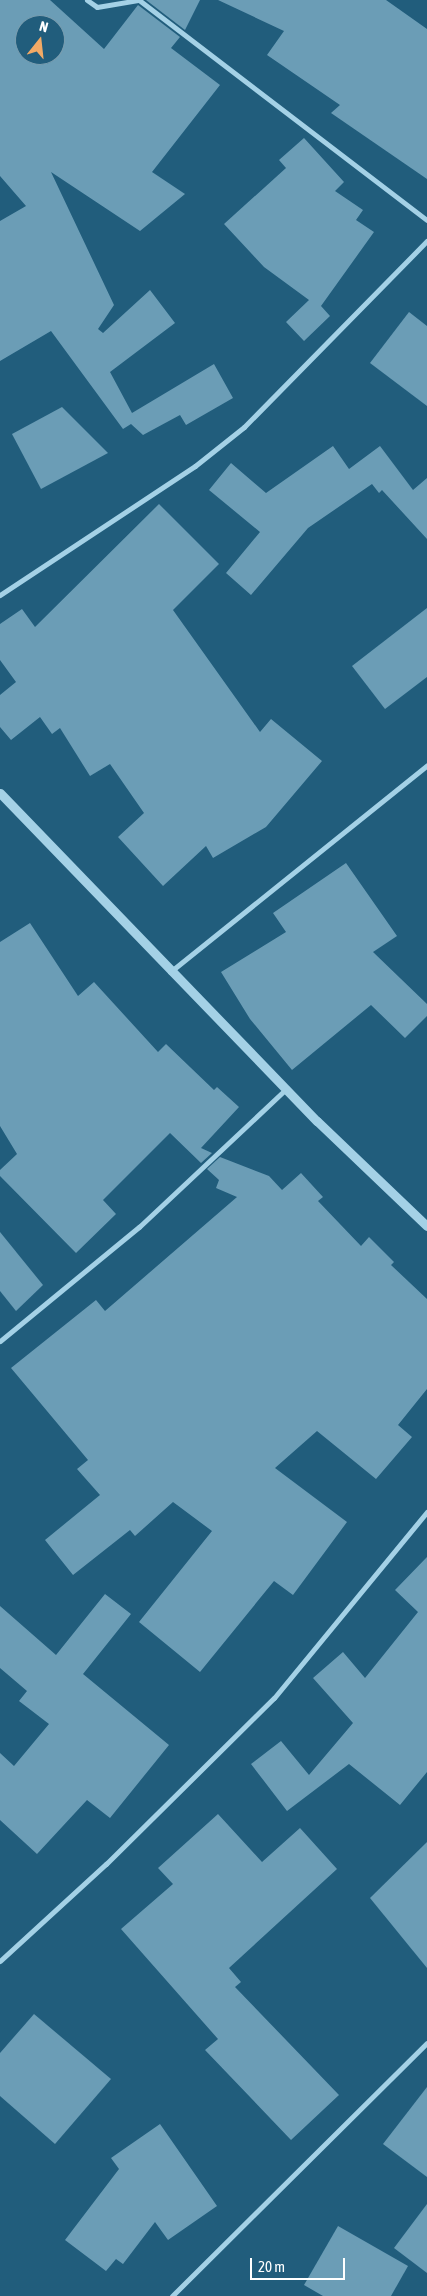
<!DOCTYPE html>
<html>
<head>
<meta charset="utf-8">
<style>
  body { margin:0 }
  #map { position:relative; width:427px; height:2296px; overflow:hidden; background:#215d7c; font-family:"Asap Condensed",sans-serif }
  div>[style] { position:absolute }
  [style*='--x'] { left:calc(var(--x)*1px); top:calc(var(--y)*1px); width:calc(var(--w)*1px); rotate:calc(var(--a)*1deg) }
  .building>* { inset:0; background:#6b9db6 }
  .minor>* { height:5px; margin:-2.5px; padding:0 2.5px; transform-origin:2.5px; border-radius:2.5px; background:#a4d1e6 }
  .tertiary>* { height:9px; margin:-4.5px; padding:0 4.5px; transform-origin:4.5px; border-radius:4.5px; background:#a4d1e6 }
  span { translate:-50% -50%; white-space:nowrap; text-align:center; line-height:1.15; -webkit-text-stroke:5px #215d7c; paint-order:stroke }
  .north { position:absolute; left:15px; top:15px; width:50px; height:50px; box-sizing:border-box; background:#215d7c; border:1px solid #7a9eb0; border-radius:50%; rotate:16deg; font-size:14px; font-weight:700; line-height:20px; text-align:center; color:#fff }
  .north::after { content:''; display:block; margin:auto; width:18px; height:22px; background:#f2aa66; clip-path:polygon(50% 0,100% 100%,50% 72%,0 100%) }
  .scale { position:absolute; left:250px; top:2258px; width:95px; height:22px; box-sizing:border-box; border:2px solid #fff; border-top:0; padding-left:6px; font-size:15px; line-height:18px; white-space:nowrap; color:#fff; -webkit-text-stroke:4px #215d7c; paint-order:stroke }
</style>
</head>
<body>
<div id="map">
  <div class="building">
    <div style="clip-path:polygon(evenodd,0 0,50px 0,104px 49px,138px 5px,180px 37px,171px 48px,220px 85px,152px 172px,185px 194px,140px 231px,51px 172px,114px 305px,98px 329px,103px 333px,150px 290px,175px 323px,110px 372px,132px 413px,214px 364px,233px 398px,186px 425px,180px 415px,143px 435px,131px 424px,123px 429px,51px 331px,0 361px,0 221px,26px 206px,0 176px,0 0,25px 25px,55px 25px,55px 55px,25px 55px,25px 25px)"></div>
    <div style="clip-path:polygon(146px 0,200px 0,185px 30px)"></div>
    <div style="clip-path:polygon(218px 0,386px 0,427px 29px,427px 179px,331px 113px,340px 105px,267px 55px,284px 31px)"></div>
    <div style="clip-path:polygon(304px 138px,344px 182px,335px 191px,363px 210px,356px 220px,374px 232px,321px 306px,330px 316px,304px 341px,286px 322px,309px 300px,264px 267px,224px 224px,286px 168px,279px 160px)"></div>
    <div style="clip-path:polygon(409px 312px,427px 326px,427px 406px,370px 363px)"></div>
    <div style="clip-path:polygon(62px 407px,108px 453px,41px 489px,12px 434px)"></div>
    <div style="clip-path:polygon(333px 446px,349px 469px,380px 446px,413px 490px,427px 478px,427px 539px,382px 490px,379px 493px,372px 484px,308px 528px,251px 595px,226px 573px,260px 532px,209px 490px,231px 463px,266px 493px)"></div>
    <div style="clip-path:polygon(159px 504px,219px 564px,173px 610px,260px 732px,271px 719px,322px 761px,266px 827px,213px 858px,206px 846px,163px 886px,118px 837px,144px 813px,110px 764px,90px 776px,60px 728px,52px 734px,40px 717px,11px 740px,0 727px,0 695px,16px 682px,0 660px,0 624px,22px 609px,35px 627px)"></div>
    <div style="clip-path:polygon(427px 608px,427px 677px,385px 709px,352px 666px)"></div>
    <div style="clip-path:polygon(346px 863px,397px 936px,373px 952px,427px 1004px,427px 1016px,405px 1038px,371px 1005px,292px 1070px,250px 1019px,221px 972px,286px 932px,273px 913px)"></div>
    <div style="clip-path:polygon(30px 923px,78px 996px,94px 982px,158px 1052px,166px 1044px,214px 1090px,217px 1087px,239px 1107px,201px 1148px,212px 1153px,201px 1163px,170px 1133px,103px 1200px,116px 1214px,76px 1253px,0 1176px,0 1170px,17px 1154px,0 1126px,0 942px)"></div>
    <div style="clip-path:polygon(220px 1157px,269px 1176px,282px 1190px,301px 1173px,323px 1197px,318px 1201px,361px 1246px,369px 1237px,394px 1262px,391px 1265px,427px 1299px,427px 1389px,398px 1425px,412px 1437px,376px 1479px,317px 1431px,275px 1468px,347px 1522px,293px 1595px,274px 1581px,200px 1672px,139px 1622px,212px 1531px,173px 1502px,135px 1536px,130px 1530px,73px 1575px,45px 1540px,100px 1495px,77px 1469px,88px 1460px,11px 1368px,96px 1300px,105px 1311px,237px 1197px,216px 1188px,219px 1180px,207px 1169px)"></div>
    <div style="clip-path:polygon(0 1232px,43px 1285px,16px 1311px,0 1291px)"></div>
    <div style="clip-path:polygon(427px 1557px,427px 1772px,400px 1805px,349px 1764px,287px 1811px,251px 1764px,281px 1741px,309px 1775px,353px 1723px,313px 1678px,343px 1652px,365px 1678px,418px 1612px,395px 1590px)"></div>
    <div style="clip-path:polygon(105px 1594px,131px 1614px,83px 1674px,169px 1745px,110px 1818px,87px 1800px,37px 1854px,0 1820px,0 1753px,14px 1766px,49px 1724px,19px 1701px,27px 1691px,0 1668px,0 1606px,56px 1655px)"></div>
    <div style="clip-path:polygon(218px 1814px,262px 1862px,300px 1828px,337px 1869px,229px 1968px,241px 1982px,235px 1987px,339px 2095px,291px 2140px,205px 2050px,218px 2039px,121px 1929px,173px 1884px,158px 1868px)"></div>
    <div style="clip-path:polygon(427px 1842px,427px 1968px,370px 1898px)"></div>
    <div style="clip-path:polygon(34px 2014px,111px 2079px,55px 2144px,0 2096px,0 2053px)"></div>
    <div style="clip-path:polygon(427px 2087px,427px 2177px,383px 2144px)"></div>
    <div style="clip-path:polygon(160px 2124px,217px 2206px,168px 2240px,155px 2222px,123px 2264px,116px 2259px,106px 2271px,65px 2240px,119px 2169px,111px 2158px)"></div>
    <div style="clip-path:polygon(427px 2204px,427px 2273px,394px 2248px)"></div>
    <div style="clip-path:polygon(338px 2226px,408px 2266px,391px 2296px,323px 2296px,304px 2285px)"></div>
  </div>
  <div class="minor">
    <div style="--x:87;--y:0;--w:12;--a:35"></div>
    <div style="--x:97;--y:7;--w:43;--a:-9.5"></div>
    <div style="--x:139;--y:0;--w:362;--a:37.4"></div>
    <div style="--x:0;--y:595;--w:234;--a:-33.5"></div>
    <div style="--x:195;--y:466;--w:63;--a:-38.5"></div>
    <div style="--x:244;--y:427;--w:261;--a:-45.5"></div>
    <div style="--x:170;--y:972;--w:330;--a:-38.8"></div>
    <div style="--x:0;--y:1341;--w:180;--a:-39.4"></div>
    <div style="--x:139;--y:1227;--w:203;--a:-43.2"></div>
    <div style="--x:0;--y:1961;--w:144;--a:-42.5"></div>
    <div style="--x:106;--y:1864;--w:236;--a:-44.7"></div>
    <div style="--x:274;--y:1698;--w:241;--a:-50.6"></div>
    <div style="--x:172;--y:2296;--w:359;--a:-44.8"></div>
  </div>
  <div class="tertiary">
    <div style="--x:0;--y:793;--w:456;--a:46"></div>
    <div style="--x:317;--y:1121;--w:152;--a:43.7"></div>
  </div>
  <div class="north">N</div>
  <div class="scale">20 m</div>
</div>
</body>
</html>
